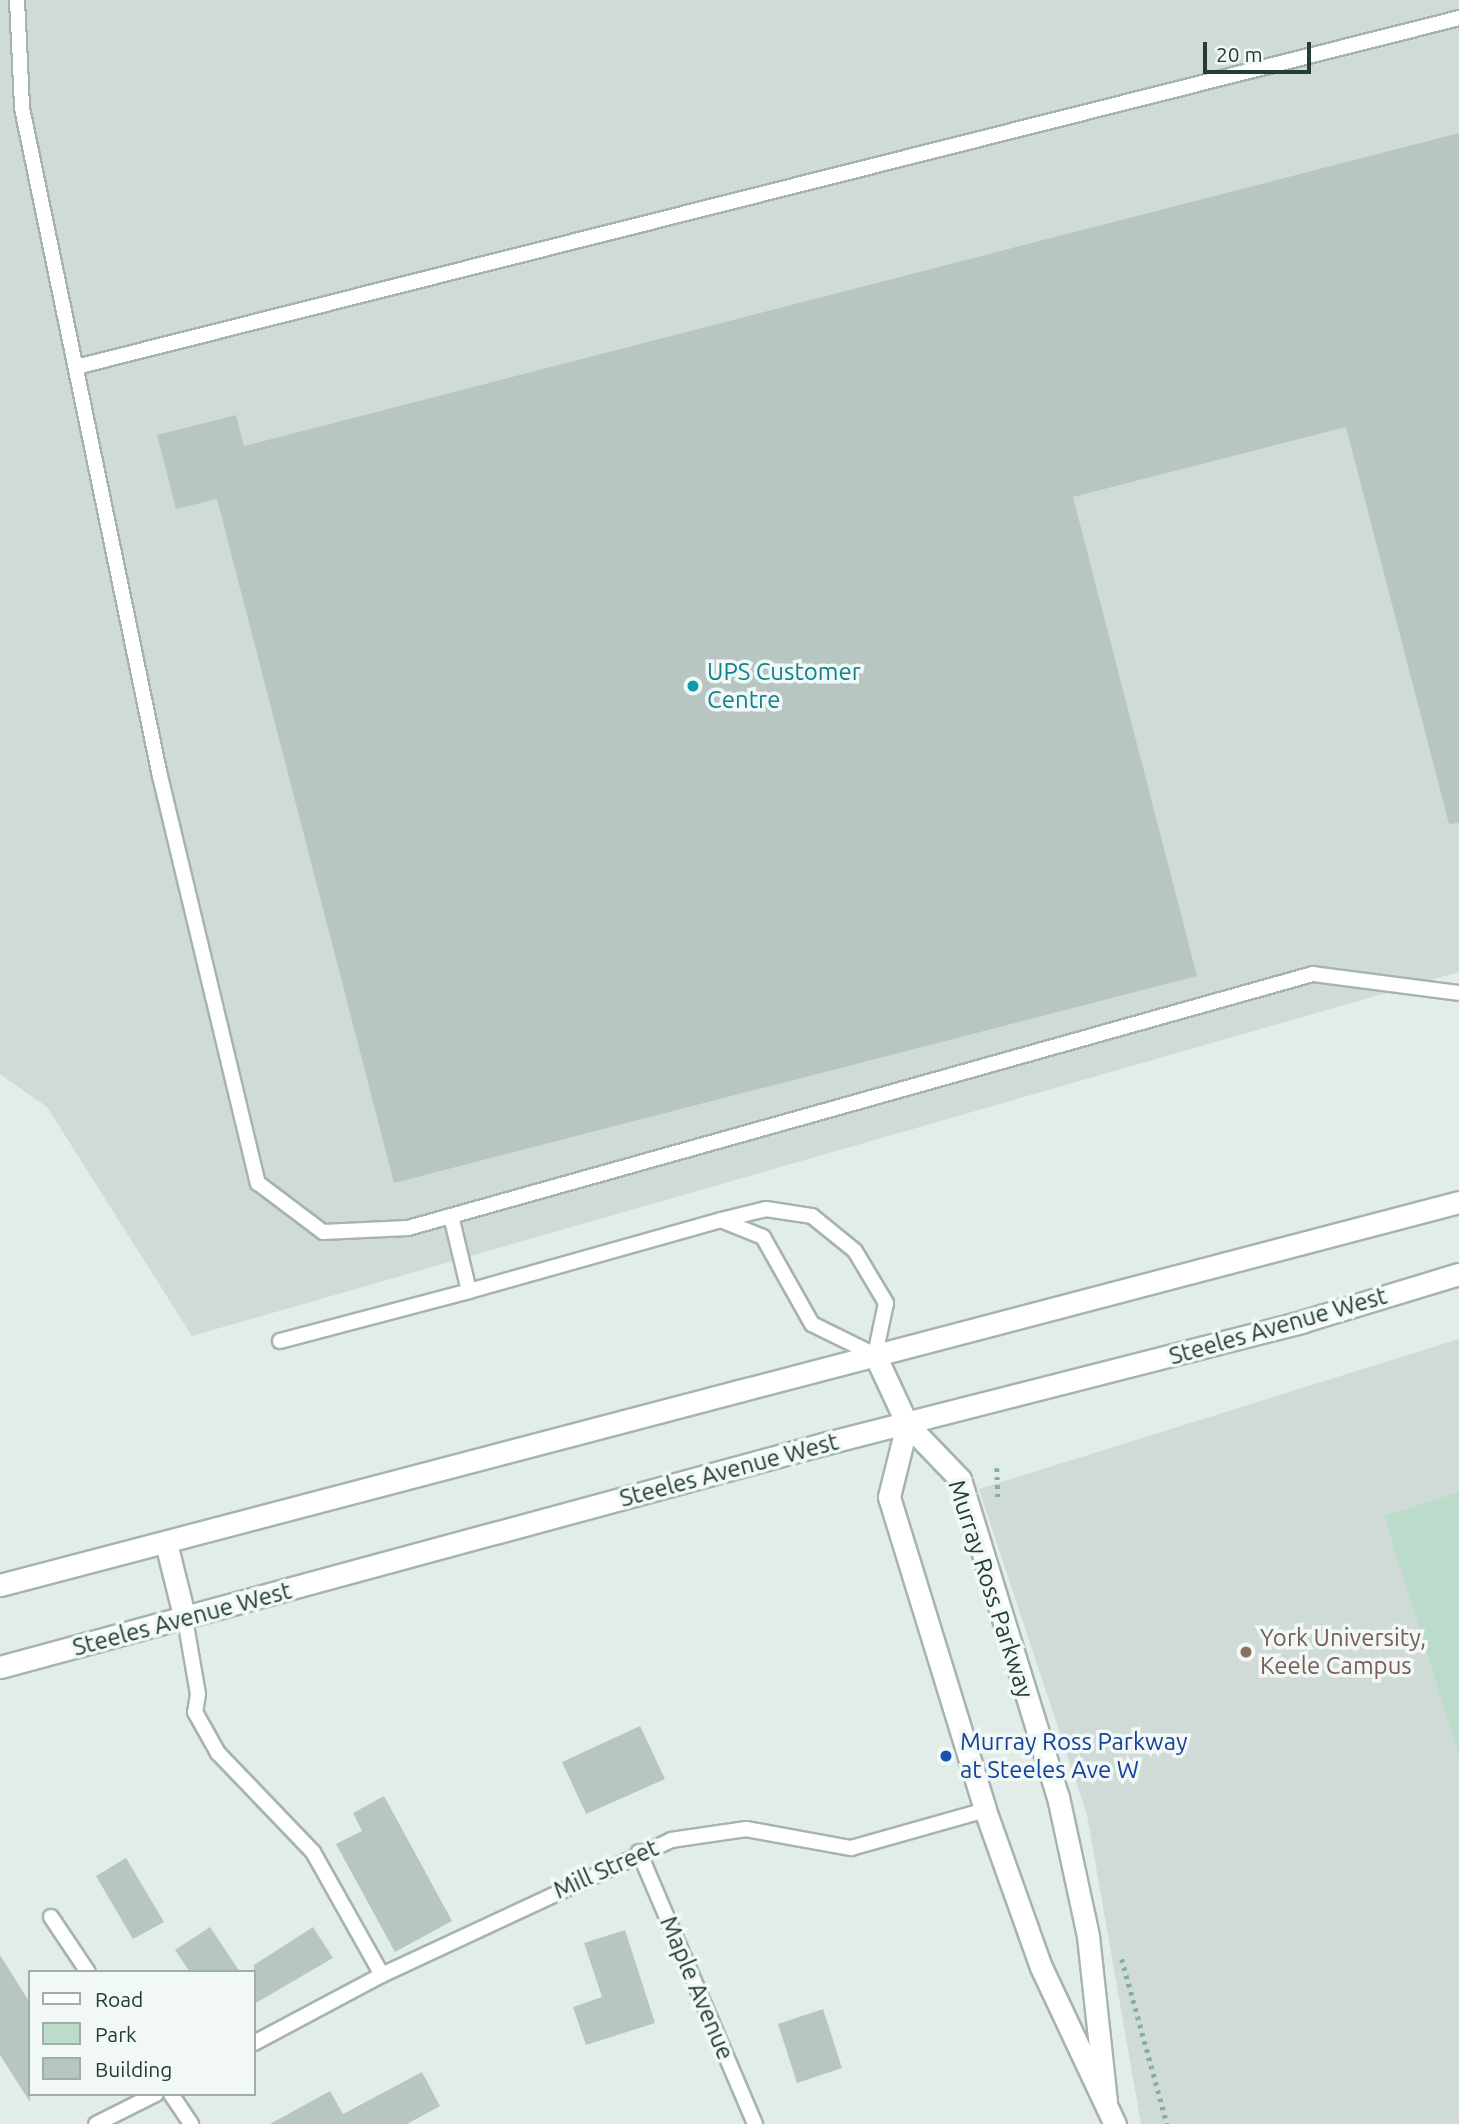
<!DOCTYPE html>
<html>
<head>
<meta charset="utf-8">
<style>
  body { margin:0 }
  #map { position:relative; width:1459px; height:2124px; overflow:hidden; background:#e2ece9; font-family:Ubuntu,sans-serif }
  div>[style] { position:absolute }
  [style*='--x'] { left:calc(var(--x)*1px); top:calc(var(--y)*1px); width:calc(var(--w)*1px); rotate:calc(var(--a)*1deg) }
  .built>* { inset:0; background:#d0dbd8 }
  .green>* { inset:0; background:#bcdccb }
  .building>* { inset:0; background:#b8c6c3 }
  .path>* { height:4.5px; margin-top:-2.25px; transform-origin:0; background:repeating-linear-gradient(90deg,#84aea9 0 3.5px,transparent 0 8.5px) }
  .roads { filter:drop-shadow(2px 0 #a5b4b1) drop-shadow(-2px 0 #a5b4b1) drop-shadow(0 2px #a5b4b1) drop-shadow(0 -2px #a5b4b1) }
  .lane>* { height:14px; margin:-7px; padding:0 7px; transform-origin:7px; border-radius:7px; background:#fff }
  .secondary>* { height:21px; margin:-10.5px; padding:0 10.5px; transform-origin:10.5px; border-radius:10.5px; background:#fff }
  .dots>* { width:19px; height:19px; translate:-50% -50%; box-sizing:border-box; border:4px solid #f2f8f6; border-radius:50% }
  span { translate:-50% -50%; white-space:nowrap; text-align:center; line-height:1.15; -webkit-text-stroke:7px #f2f8f6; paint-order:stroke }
  .culture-label { font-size:24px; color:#0d838f }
  .left { translate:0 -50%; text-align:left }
  .street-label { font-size:24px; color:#233c3a }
  .education-label { font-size:24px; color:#785e54 }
  .transit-label { font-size:24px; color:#164399 }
  .legend { position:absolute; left:28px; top:1970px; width:228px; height:126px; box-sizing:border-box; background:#f2f8f6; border:2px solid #9fadab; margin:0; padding:9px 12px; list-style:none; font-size:21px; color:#233c3a }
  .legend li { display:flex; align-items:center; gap:14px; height:35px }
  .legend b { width:35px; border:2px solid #9fadab }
  .scale { position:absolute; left:1203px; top:42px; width:108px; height:32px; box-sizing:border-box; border:4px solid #233c3a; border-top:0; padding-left:9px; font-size:21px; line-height:24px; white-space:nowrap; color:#233c3a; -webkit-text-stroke:5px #f2f8f6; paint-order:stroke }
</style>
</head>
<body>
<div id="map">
  <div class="built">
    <div style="clip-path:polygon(0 0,1459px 0,1459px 972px,192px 1336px,47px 1107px,0 1074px)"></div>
    <div style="clip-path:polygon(1459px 1339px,1459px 2124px,1141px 2124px,1087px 1815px,979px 1489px)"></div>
  </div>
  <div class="green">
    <div style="clip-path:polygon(1459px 1492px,1459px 1755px,1384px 1516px)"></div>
  </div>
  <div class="building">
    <div style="clip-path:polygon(1459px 133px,1459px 823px,1449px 824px,1346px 427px,1073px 497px,1197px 976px,394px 1183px,217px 499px,176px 509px,157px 435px,236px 415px,244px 446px)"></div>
    <div style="clip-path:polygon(640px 1726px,665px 1779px,586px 1814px,562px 1762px)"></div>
    <div style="clip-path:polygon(384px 1796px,452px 1921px,395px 1952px,336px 1844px,362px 1831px,353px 1813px)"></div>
    <div style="clip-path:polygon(126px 1858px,164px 1922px,133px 1939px,96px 1876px)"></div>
    <div style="clip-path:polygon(210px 1927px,240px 1972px,190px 1972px,175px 1950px)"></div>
    <div style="clip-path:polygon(313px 1927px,333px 1958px,254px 2004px,254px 1965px)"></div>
    <div style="clip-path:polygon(625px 1930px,655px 2023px,586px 2045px,573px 2007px,602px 1997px,584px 1943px)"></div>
    <div style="clip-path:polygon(0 1955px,30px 2003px,30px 2102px,0 2055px)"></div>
    <div style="clip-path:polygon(823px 2009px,842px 2068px,797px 2083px,778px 2024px)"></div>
    <div style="clip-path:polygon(422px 2072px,440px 2106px,407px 2124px,270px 2124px,330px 2091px,343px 2114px)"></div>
  </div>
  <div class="path">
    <div style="--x:997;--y:1468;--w:31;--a:88"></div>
    <div style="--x:1122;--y:1959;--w:171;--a:74.7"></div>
  </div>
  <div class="roads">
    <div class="lane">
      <div style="--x:17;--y:0;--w:108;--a:87.3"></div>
      <div style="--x:22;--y:108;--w:682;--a:78.33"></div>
      <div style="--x:160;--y:776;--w:419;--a:76.5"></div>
      <div style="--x:258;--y:1183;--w:81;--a:37"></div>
      <div style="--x:323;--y:1232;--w:85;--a:-2.7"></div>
      <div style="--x:408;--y:1228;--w:940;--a:-15.68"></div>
      <div style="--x:1313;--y:974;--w:147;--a:7.4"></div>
      <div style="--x:76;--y:367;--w:1426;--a:-14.16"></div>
      <div style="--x:451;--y:1216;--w:77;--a:76.5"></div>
      <div style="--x:280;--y:1341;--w:196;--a:-14.8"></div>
      <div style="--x:469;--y:1291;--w:262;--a:-15.7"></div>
      <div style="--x:721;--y:1220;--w:46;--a:-13.7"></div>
      <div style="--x:766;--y:1209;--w:47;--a:8.7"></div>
      <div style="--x:812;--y:1216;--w:55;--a:39.1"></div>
      <div style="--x:855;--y:1251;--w:61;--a:59.2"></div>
      <div style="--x:886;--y:1303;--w:53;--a:101.9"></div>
      <div style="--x:875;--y:1355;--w:70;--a:-153.8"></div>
      <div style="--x:812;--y:1324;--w:100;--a:-119.4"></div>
      <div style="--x:763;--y:1237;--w:45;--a:-158"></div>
      <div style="--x:185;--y:1619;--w:76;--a:80.2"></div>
      <div style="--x:198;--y:1694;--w:18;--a:99"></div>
      <div style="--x:195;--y:1712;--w:47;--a:60.7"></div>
      <div style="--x:218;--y:1753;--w:137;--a:46.2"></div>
      <div style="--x:313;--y:1852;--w:141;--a:60.7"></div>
      <div style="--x:639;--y:1852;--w:296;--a:66.9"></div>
      <div style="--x:51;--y:1917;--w:66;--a:56.1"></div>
      <div style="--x:254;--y:2043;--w:145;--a:-28"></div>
      <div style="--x:382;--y:1975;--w:319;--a:-25"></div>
      <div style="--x:671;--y:1840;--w:76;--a:-8.3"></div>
      <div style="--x:746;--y:1829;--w:107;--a:10.3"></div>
      <div style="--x:851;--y:1848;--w:139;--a:-15.8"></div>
      <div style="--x:171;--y:2094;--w:36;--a:56"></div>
      <div style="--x:96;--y:2124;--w:67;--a:-26.6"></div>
    </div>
    <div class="secondary">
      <div style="--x:875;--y:1355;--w:76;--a:65.1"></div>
      <div style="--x:907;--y:1424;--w:76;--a:46.1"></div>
      <div style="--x:960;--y:1479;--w:333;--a:72.9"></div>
      <div style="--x:1058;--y:1797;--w:142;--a:77.8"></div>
      <div style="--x:1088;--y:1936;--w:166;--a:83.8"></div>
      <div style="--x:907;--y:1424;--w:75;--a:103.9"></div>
      <div style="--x:889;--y:1497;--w:327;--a:72.9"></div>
      <div style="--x:985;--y:1810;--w:167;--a:70.4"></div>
      <div style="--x:1041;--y:1967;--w:174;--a:64.8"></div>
      <div style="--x:166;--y:1543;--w:78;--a:76"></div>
      <div style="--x:0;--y:1585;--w:1508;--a:-14.71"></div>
      <div style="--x:0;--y:1667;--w:853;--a:-15.16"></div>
      <div style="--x:823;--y:1444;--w:496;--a:-14.3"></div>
      <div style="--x:1304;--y:1321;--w:162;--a:-16.9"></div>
    </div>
  </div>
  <div class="dots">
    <div style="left:693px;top:686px;background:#0f9aa8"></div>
    <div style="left:1246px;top:1652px;background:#8d6e63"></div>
    <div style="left:946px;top:1756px;background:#1a4fb4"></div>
  </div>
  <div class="culture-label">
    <span class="left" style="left:707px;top:686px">UPS Customer<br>Centre</span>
  </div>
  <div class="street-label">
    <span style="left:1278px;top:1326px;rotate:-16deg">Steeles Avenue West</span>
    <span style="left:729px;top:1470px;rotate:-15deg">Steeles Avenue West</span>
    <span style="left:991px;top:1589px;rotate:72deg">Murray Ross Parkway</span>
    <span style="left:182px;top:1619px;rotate:-15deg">Steeles Avenue West</span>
    <span style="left:606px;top:1869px;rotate:-24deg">Mill Street</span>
    <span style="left:697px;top:1988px;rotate:67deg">Maple Avenue</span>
  </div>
  <div class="education-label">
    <span class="left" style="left:1260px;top:1652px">York University,<br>Keele Campus</span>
  </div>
  <div class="transit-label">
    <span class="left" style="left:960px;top:1756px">Murray Ross Parkway<br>at Steeles Ave W</span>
  </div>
  <ul class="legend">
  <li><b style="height:9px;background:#fff"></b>Road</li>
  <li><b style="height:19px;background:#bcdccb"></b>Park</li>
  <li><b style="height:19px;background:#b8c6c3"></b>Building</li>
  </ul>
  <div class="scale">20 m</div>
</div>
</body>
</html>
